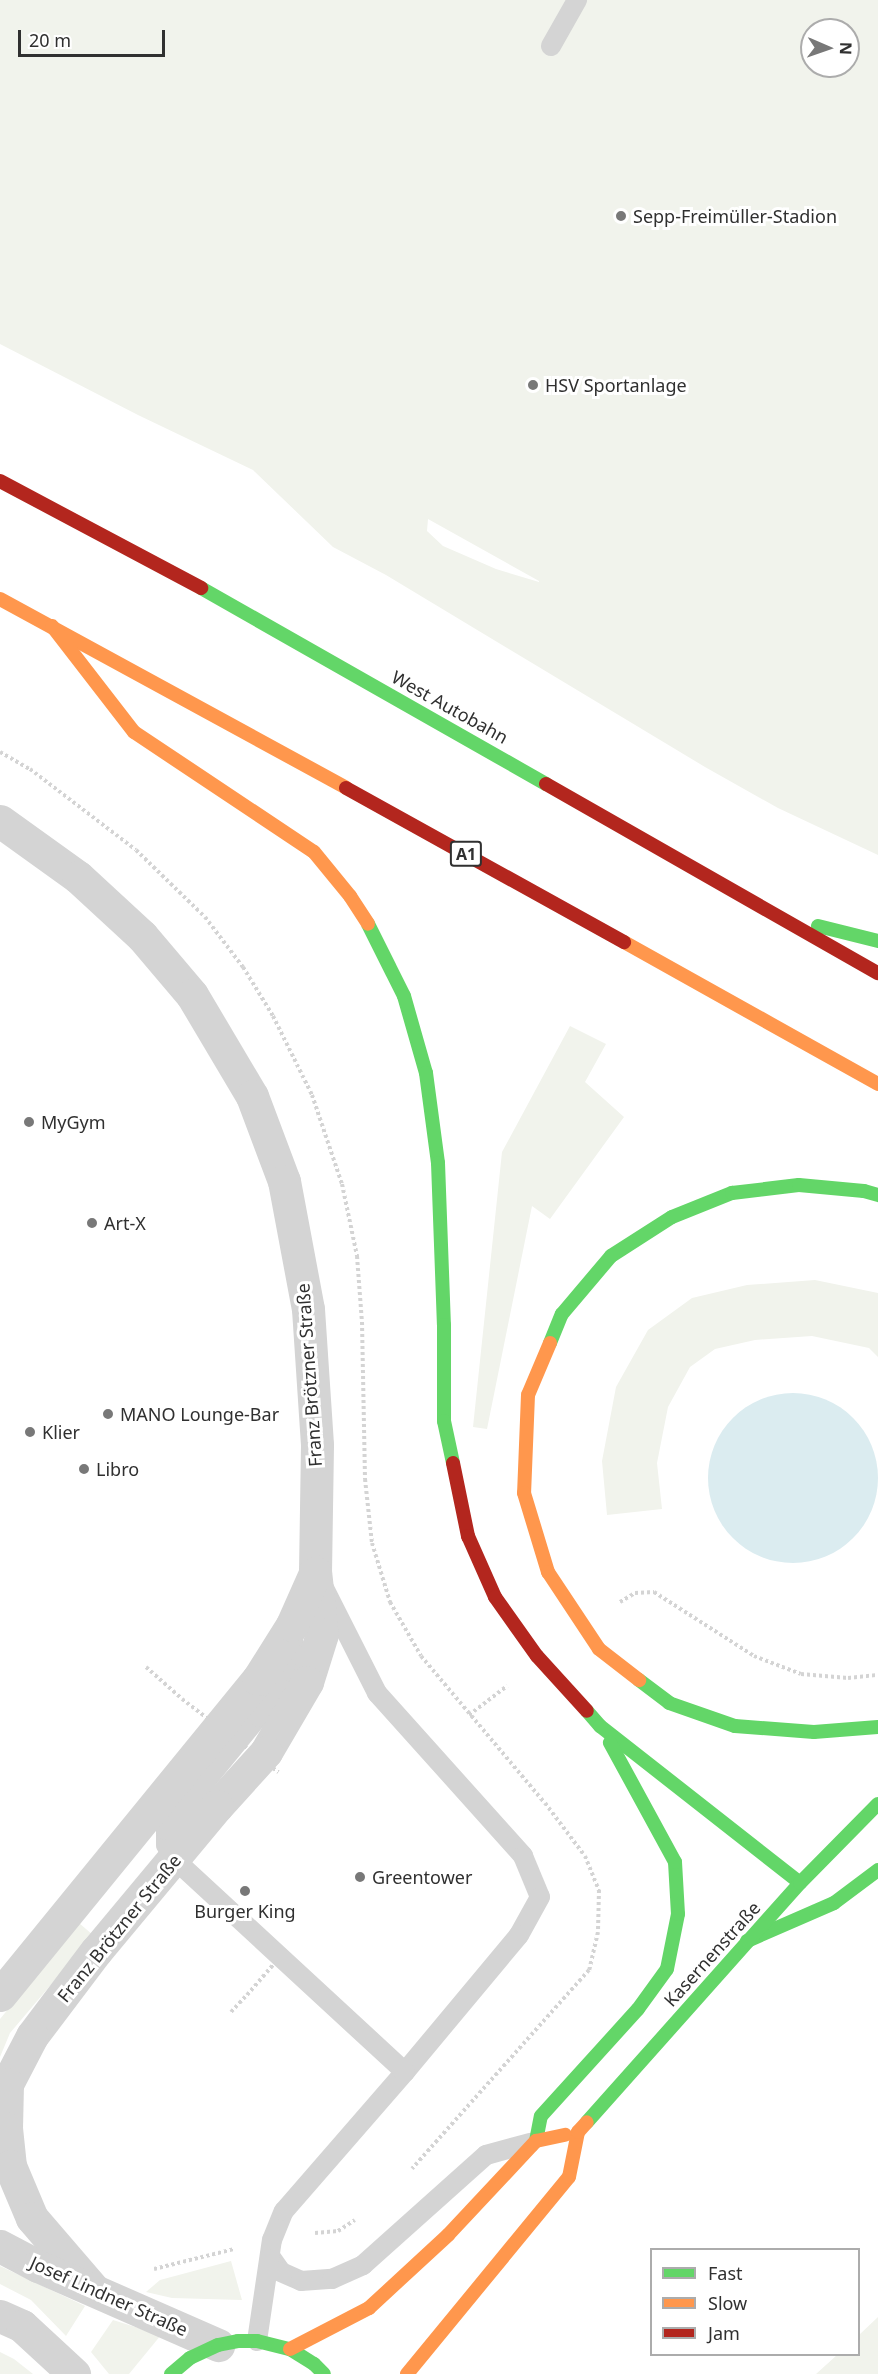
<!DOCTYPE html>
<html>
<head>
<meta charset="utf-8">
<style>
  body { margin:0 }
  #map { position:relative; width:878px; height:2374px; overflow:hidden; background:#fff; font-family:"Noto Sans",sans-serif }
  div>[style] { position:absolute }
  [style*='--x'] { left:calc(var(--x)*1px); top:calc(var(--y)*1px); width:calc(var(--w)*1px); rotate:calc(var(--a)*1deg) }
  .green>* { inset:0; background:#f1f3ec }
  .water>* { inset:0; background:#dbecf0 }
  .round { border-radius:50% }
  .path>* { height:4px; margin-top:-2px; transform-origin:0; background:repeating-linear-gradient(90deg,#d4d4d4 0 3px,transparent 0 6px) }
  .lane>* { height:20px; margin:-10px; padding:0 10px; transform-origin:10px; border-radius:10px; background:#d4d4d4 }
  .street>* { height:33px; margin:-16.5px; padding:0 16.5px; transform-origin:16.5px; border-radius:16.5px; background:#d4d4d4 }
  .fast>* { height:14px; margin:-7px; padding:0 7px; transform-origin:7px; border-radius:7px; background:#63d668 }
  .slow>* { height:14px; margin:-7px; padding:0 7px; transform-origin:7px; border-radius:7px; background:#ff974d }
  .jam>* { height:14px; margin:-7px; padding:0 7px; transform-origin:7px; border-radius:7px; background:#b3261e }
  .path-bridge>* { height:4px; margin-top:-2px; transform-origin:0; background:repeating-linear-gradient(90deg,#d4d4d4 0 3px,transparent 0 6px) }
  .dots>* { width:16px; height:16px; translate:-50% -50%; box-sizing:border-box; border:3px solid #fff; border-radius:50% }
  span { translate:-50% -50%; white-space:nowrap; text-align:center; line-height:1.15; -webkit-text-stroke:6px #fff; paint-order:stroke }
  .shield-label span { padding:2px 4px; background:#fff; border:2px solid; border-radius:4px; -webkit-text-stroke-width:0 }
  .shield-label { font-size:16px; color:#303030; font-weight:700 }
  .poi-label { font-size:18px; color:#303030 }
  .left { translate:0 -50%; text-align:left }
  .street-label { font-size:18px; color:#303030 }
  .legend { position:absolute; left:650px; top:2248px; width:210px; height:108px; box-sizing:border-box; background:#fff; border:2px solid #acacac; margin:0; padding:8px 10px; list-style:none; font-size:18px; color:#303030 }
  .legend li { display:flex; align-items:center; gap:12px; height:30px }
  .legend b { width:30px; border:2px solid #acacac }
  .north { position:absolute; left:800px; top:18px; width:60px; height:60px; box-sizing:border-box; background:#fff; border:2px solid #acacac; border-radius:50%; rotate:92deg; font-size:16px; font-weight:700; line-height:24px; text-align:center; color:#303030 }
  .north::after { content:''; display:block; margin:auto; width:21px; height:27px; background:#787878; clip-path:polygon(50% 0,100% 100%,50% 72%,0 100%) }
  .scale { position:absolute; left:18px; top:30px; width:147px; height:27px; box-sizing:border-box; border:3px solid #303030; border-top:0; padding-left:8px; font-size:18px; line-height:21px; white-space:nowrap; color:#303030; -webkit-text-stroke:4px #fff; paint-order:stroke }
</style>
</head>
<body>
<div id="map">
  <div class="green">
    <div style="clip-path:polygon(evenodd,0 0,878px 0,878px 855px,778px 808px,705px 767px,386px 575px,333px 547px,253px 470px,138px 415px,0 344px,0 0,812px 30px,848px 30px,848px 66px,812px 66px,812px 30px,0 0,428px 519px,539px 581px,539px 582px,496px 569px,443px 546px,427px 531px,428px 519px)"></div>
    <div style="clip-path:polygon(570px 1026px,606px 1044px,585px 1082px,624px 1117px,550px 1219px,532px 1206px,487px 1429px,473px 1427px,502px 1152px)"></div>
    <div style="clip-path:polygon(815px 1280px,878px 1293px,878px 1357px,869px 1348px,812px 1336px,755px 1340px,715px 1349px,690px 1367px,668px 1407px,657px 1463px,662px 1509px,607px 1515px,602px 1461px,616px 1387px,648px 1330px,692px 1298px,747px 1285px)"></div>
    <div style="clip-path:polygon(79px 1923px,93px 1935px,10px 2033px,0 2057px,0 2019px)"></div>
    <div style="clip-path:polygon(231px 2261px,242px 2300px,172px 2298px,146px 2292px,160px 2280px)"></div>
    <div style="clip-path:polygon(0 2266px,85px 2306px,66px 2336px,31px 2300px,0 2284px)"></div>
    <div style="clip-path:polygon(878px 2317px,878px 2374px,816px 2374px,837px 2355px,858px 2354px,859px 2335px)"></div>
    <div style="clip-path:polygon(113px 2320px,161px 2335px,129px 2374px,109px 2374px,91px 2352px)"></div>
    <div style="clip-path:polygon(0 2352px,14px 2359px,33px 2374px,0 2374px)"></div>
  </div>
  <div class="water">
    <div class="round" style="left:708px;top:1393px;width:170px;height:170px"></div>
  </div>
  <div class="path">
    <div style="--x:0;--y:752;--w:34;--a:30"></div>
    <div style="--x:30;--y:769;--w:133;--a:37.4"></div>
    <div style="--x:136;--y:850;--w:96;--a:44.2"></div>
    <div style="--x:205;--y:917;--w:63;--a:52.8"></div>
    <div style="--x:243;--y:967;--w:57;--a:58.5"></div>
    <div style="--x:273;--y:1016;--w:88;--a:63.7"></div>
    <div style="--x:312;--y:1095;--w:94;--a:71.4"></div>
    <div style="--x:342;--y:1184;--w:74;--a:78.2"></div>
    <div style="--x:357;--y:1256;--w:66;--a:85.7"></div>
    <div style="--x:362;--y:1322;--w:157;--a:88.9"></div>
    <div style="--x:365;--y:1479;--w:64;--a:83.8"></div>
    <div style="--x:372;--y:1543;--w:62;--a:73"></div>
    <div style="--x:390;--y:1602;--w:62;--a:60.1"></div>
    <div style="--x:421;--y:1656;--w:192;--a:49.9"></div>
    <div style="--x:545;--y:1803;--w:66;--a:53"></div>
    <div style="--x:585;--y:1856;--w:37;--a:68"></div>
    <div style="--x:599;--y:1890;--w:42;--a:91.4"></div>
    <div style="--x:598;--y:1932;--w:39;--a:103"></div>
    <div style="--x:589;--y:1970;--w:266;--a:131.7"></div>
    <div style="--x:620;--y:1602;--w:17;--a:-31"></div>
    <div style="--x:635;--y:1593;--w:19;--a:-3"></div>
    <div style="--x:654;--y:1592;--w:119;--a:32.6"></div>
    <div style="--x:754;--y:1656;--w:50;--a:21"></div>
    <div style="--x:801;--y:1674;--w:47;--a:4.9"></div>
    <div style="--x:848;--y:1678;--w:30;--a:-6"></div>
    <div style="--x:146;--y:1667;--w:48;--a:41.6"></div>
    <div style="--x:469;--y:1715;--w:48;--a:-37.3"></div>
    <div style="--x:231;--y:2012;--w:23;--a:-47"></div>
    <div style="--x:315;--y:2233;--w:23;--a:-5"></div>
    <div style="--x:338;--y:2231;--w:20;--a:-33"></div>
    <div style="--x:154;--y:2269;--w:82;--a:-14"></div>
  </div>
  <div class="lane">
    <div style="--x:551;--y:46;--w:53;--a:-60.5"></div>
    <div style="--x:324;--y:1588;--w:118;--a:63.2"></div>
    <div style="--x:377;--y:1693;--w:219;--a:48.1"></div>
    <div style="--x:523;--y:1856;--w:44;--a:67.5"></div>
    <div style="--x:540;--y:1897;--w:43;--a:118.9"></div>
    <div style="--x:519;--y:1935;--w:178;--a:129.8"></div>
    <div style="--x:270;--y:2256;--w:19;--a:55"></div>
    <div style="--x:281;--y:2272;--w:22;--a:24"></div>
    <div style="--x:301;--y:2281;--w:31;--a:-4"></div>
    <div style="--x:332;--y:2279;--w:34;--a:-24"></div>
    <div style="--x:363;--y:2265;--w:165;--a:-41.8"></div>
    <div style="--x:486;--y:2155;--w:46;--a:-15.3"></div>
    <div style="--x:257;--y:2341;--w:102;--a:-81.6"></div>
    <div style="--x:272;--y:2240;--w:31;--a:-68"></div>
    <div style="--x:284;--y:2211;--w:184;--a:-49"></div>
    <div style="--x:405;--y:2072;--w:313;--a:-137.3"></div>
    <div style="--x:175;--y:1860;--w:17;--a:-121"></div>
    <div style="--x:166;--y:1845;--w:15;--a:-90"></div>
    <div style="--x:166;--y:1830;--w:146;--a:-50.8"></div>
    <div style="--x:258;--y:1717;--w:54;--a:-58.7"></div>
    <div style="--x:286;--y:1671;--w:22;--a:-72"></div>
    <div style="--x:293;--y:1650;--w:16;--a:-90"></div>
  </div>
  <div class="street">
    <div style="--x:0;--y:821;--w:96;--a:35.7"></div>
    <div style="--x:78;--y:877;--w:87;--a:42.7"></div>
    <div style="--x:142;--y:936;--w:77;--a:49.7"></div>
    <div style="--x:192;--y:995;--w:117;--a:59.3"></div>
    <div style="--x:252;--y:1096;--w:91;--a:69.4"></div>
    <div style="--x:284;--y:1181;--w:130;--a:79.4"></div>
    <div style="--x:308;--y:1309;--w:136;--a:86.2"></div>
    <div style="--x:317;--y:1445;--w:126;--a:90.9"></div>
    <div style="--x:315;--y:1571;--w:63;--a:83.7"></div>
    <div style="--x:322;--y:1634;--w:50;--a:107.4"></div>
    <div style="--x:307;--y:1682;--w:81;--a:120.4"></div>
    <div style="--x:266;--y:1752;--w:73;--a:132.2"></div>
    <div style="--x:217;--y:1806;--w:189;--a:129.8"></div>
    <div style="--x:96;--y:1951;--w:106;--a:127"></div>
    <div style="--x:32;--y:2036;--w:54;--a:117.5"></div>
    <div style="--x:7;--y:2084;--w:44;--a:91.3"></div>
    <div style="--x:6;--y:2128;--w:38;--a:84"></div>
    <div style="--x:10;--y:2166;--w:56;--a:67.1"></div>
    <div style="--x:32;--y:2218;--w:94;--a:49.3"></div>
    <div style="--x:0;--y:1995;--w:408;--a:-50.8"></div>
    <div style="--x:258;--y:1679;--w:64;--a:-57.8"></div>
    <div style="--x:292;--y:1625;--w:57;--a:-66.1"></div>
    <div style="--x:0;--y:2246;--w:43;--a:27.8"></div>
    <div style="--x:38;--y:2266;--w:197;--a:23.7"></div>
    <div style="--x:0;--y:2316;--w:24;--a:24"></div>
    <div style="--x:22;--y:2326;--w:71;--a:42.7"></div>
  </div>
  <div class="fast">
    <div style="--x:201;--y:588;--w:397;--a:29.6"></div>
    <div style="--x:368;--y:924;--w:80;--a:63.4"></div>
    <div style="--x:404;--y:996;--w:80;--a:74.1"></div>
    <div style="--x:426;--y:1073;--w:91;--a:82.4"></div>
    <div style="--x:438;--y:1163;--w:162;--a:87.9"></div>
    <div style="--x:444;--y:1325;--w:96;--a:90"></div>
    <div style="--x:444;--y:1421;--w:43;--a:77.9"></div>
    <div style="--x:818;--y:926;--w:62;--a:14"></div>
    <div style="--x:550;--y:1343;--w:31;--a:-68"></div>
    <div style="--x:562;--y:1314;--w:76;--a:-49.8"></div>
    <div style="--x:611;--y:1256;--w:72;--a:-32.6"></div>
    <div style="--x:672;--y:1217;--w:65;--a:-21.8"></div>
    <div style="--x:732;--y:1193;--w:67;--a:-6.8"></div>
    <div style="--x:799;--y:1185;--w:65;--a:5.3"></div>
    <div style="--x:864;--y:1191;--w:15;--a:16"></div>
    <div style="--x:639;--y:1680;--w:38;--a:37"></div>
    <div style="--x:669;--y:1703;--w:70;--a:19.2"></div>
    <div style="--x:735;--y:1726;--w:79;--a:4.3"></div>
    <div style="--x:814;--y:1732;--w:64;--a:-4.5"></div>
    <div style="--x:587;--y:1711;--w:20;--a:49"></div>
    <div style="--x:600;--y:1726;--w:254;--a:38.1"></div>
    <div style="--x:747;--y:1941;--w:95;--a:-23.6"></div>
    <div style="--x:834;--y:1903;--w:55;--a:-36.9"></div>
    <div style="--x:587;--y:2122;--w:320;--a:-48.3"></div>
    <div style="--x:800;--y:1883;--w:111;--a:-45.4"></div>
    <div style="--x:536;--y:2141;--w:25;--a:-79"></div>
    <div style="--x:541;--y:2116;--w:144;--a:-47.8"></div>
    <div style="--x:638;--y:2009;--w:49;--a:-54.1"></div>
    <div style="--x:667;--y:1969;--w:56;--a:-78.7"></div>
    <div style="--x:678;--y:1914;--w:52;--a:-93.3"></div>
    <div style="--x:675;--y:1862;--w:136;--a:-118.6"></div>
    <div style="--x:171;--y:2374;--w:25;--a:-40"></div>
    <div style="--x:190;--y:2358;--w:31;--a:-25"></div>
    <div style="--x:218;--y:2345;--w:20;--a:-11"></div>
    <div style="--x:238;--y:2341;--w:19;--a:0"></div>
    <div style="--x:257;--y:2341;--w:34;--a:14"></div>
    <div style="--x:290;--y:2349;--w:28;--a:32"></div>
    <div style="--x:314;--y:2364;--w:14;--a:45"></div>
  </div>
  <div class="slow">
    <div style="--x:0;--y:599;--w:394;--a:28.6"></div>
    <div style="--x:52;--y:626;--w:134;--a:52.3"></div>
    <div style="--x:134;--y:732;--w:216;--a:33.7"></div>
    <div style="--x:314;--y:852;--w:57;--a:50.7"></div>
    <div style="--x:350;--y:896;--w:33;--a:57"></div>
    <div style="--x:624;--y:942;--w:291;--a:29.2"></div>
    <div style="--x:550;--y:1343;--w:56;--a:112.9"></div>
    <div style="--x:528;--y:1395;--w:98;--a:92.3"></div>
    <div style="--x:524;--y:1493;--w:83;--a:73.1"></div>
    <div style="--x:548;--y:1572;--w:92;--a:56.5"></div>
    <div style="--x:599;--y:1649;--w:51;--a:37.8"></div>
    <div style="--x:290;--y:2349;--w:89;--a:-27.4"></div>
    <div style="--x:369;--y:2308;--w:108;--a:-42.7"></div>
    <div style="--x:448;--y:2235;--w:129;--a:-46.9"></div>
    <div style="--x:536;--y:2141;--w:30;--a:-12"></div>
    <div style="--x:407;--y:2374;--w:255;--a:-50.6"></div>
    <div style="--x:569;--y:2177;--w:46;--a:-78.7"></div>
    <div style="--x:578;--y:2132;--w:13;--a:-48"></div>
  </div>
  <div class="jam">
    <div style="--x:0;--y:481;--w:228;--a:28"></div>
    <div style="--x:546;--y:784;--w:382;--a:29.7"></div>
    <div style="--x:346;--y:788;--w:318;--a:29"></div>
    <div style="--x:453;--y:1463;--w:75;--a:78.4"></div>
    <div style="--x:468;--y:1536;--w:67;--a:66.1"></div>
    <div style="--x:495;--y:1597;--w:72;--a:54.6"></div>
    <div style="--x:537;--y:1656;--w:74;--a:47.7"></div>
  </div>
  <div class="path-bridge">
    <div style="--x:182;--y:1699;--w:121;--a:37.2"></div>
    <div style="--x:247;--y:1995;--w:60;--a:-49.1"></div>
  </div>
  <div class="dots">
    <div style="left:621px;top:216px;background:#787878"></div>
    <div style="left:533px;top:385px;background:#787878"></div>
    <div style="left:29px;top:1122px;background:#787878"></div>
    <div style="left:92px;top:1223px;background:#787878"></div>
    <div style="left:108px;top:1414px;background:#787878"></div>
    <div style="left:30px;top:1432px;background:#787878"></div>
    <div style="left:84px;top:1469px;background:#787878"></div>
    <div style="left:360px;top:1877px;background:#787878"></div>
    <div style="left:245px;top:1891px;background:#787878"></div>
  </div>
  <div class="shield-label">
    <span style="left:466px;top:854px">A1</span>
  </div>
  <div class="poi-label">
    <span class="left" style="left:633px;top:216px">Sepp-Freimüller-Stadion</span>
    <span class="left" style="left:545px;top:385px">HSV Sportanlage</span>
    <span class="left" style="left:41px;top:1122px">MyGym</span>
    <span class="left" style="left:104px;top:1223px">Art-X</span>
    <span class="left" style="left:120px;top:1414px">MANO Lounge-Bar</span>
    <span class="left" style="left:42px;top:1432px">Klier</span>
    <span class="left" style="left:96px;top:1469px">Libro</span>
    <span class="left" style="left:372px;top:1877px">Greentower</span>
    <span style="left:245px;top:1911px">Burger King</span>
  </div>
  <div class="street-label">
    <span style="left:450px;top:707px;rotate:29deg">West Autobahn</span>
    <span style="left:309px;top:1375px;rotate:-94deg">Franz Brötzner Straße</span>
    <span style="left:119px;top:1928px;rotate:-51deg">Franz Brötzner Straße</span>
    <span style="left:712px;top:1954px;rotate:-48deg">Kasernenstraße</span>
    <span style="left:109px;top:2296px;rotate:24deg">Josef Lindner Straße</span>
  </div>
  <ul class="legend">
  <li><b style="height:8px;background:#63d668"></b>Fast</li>
  <li><b style="height:8px;background:#ff974d"></b>Slow</li>
  <li><b style="height:8px;background:#b3261e"></b>Jam</li>
  </ul>
  <div class="north">N</div>
  <div class="scale">20 m</div>
</div>
</body>
</html>
